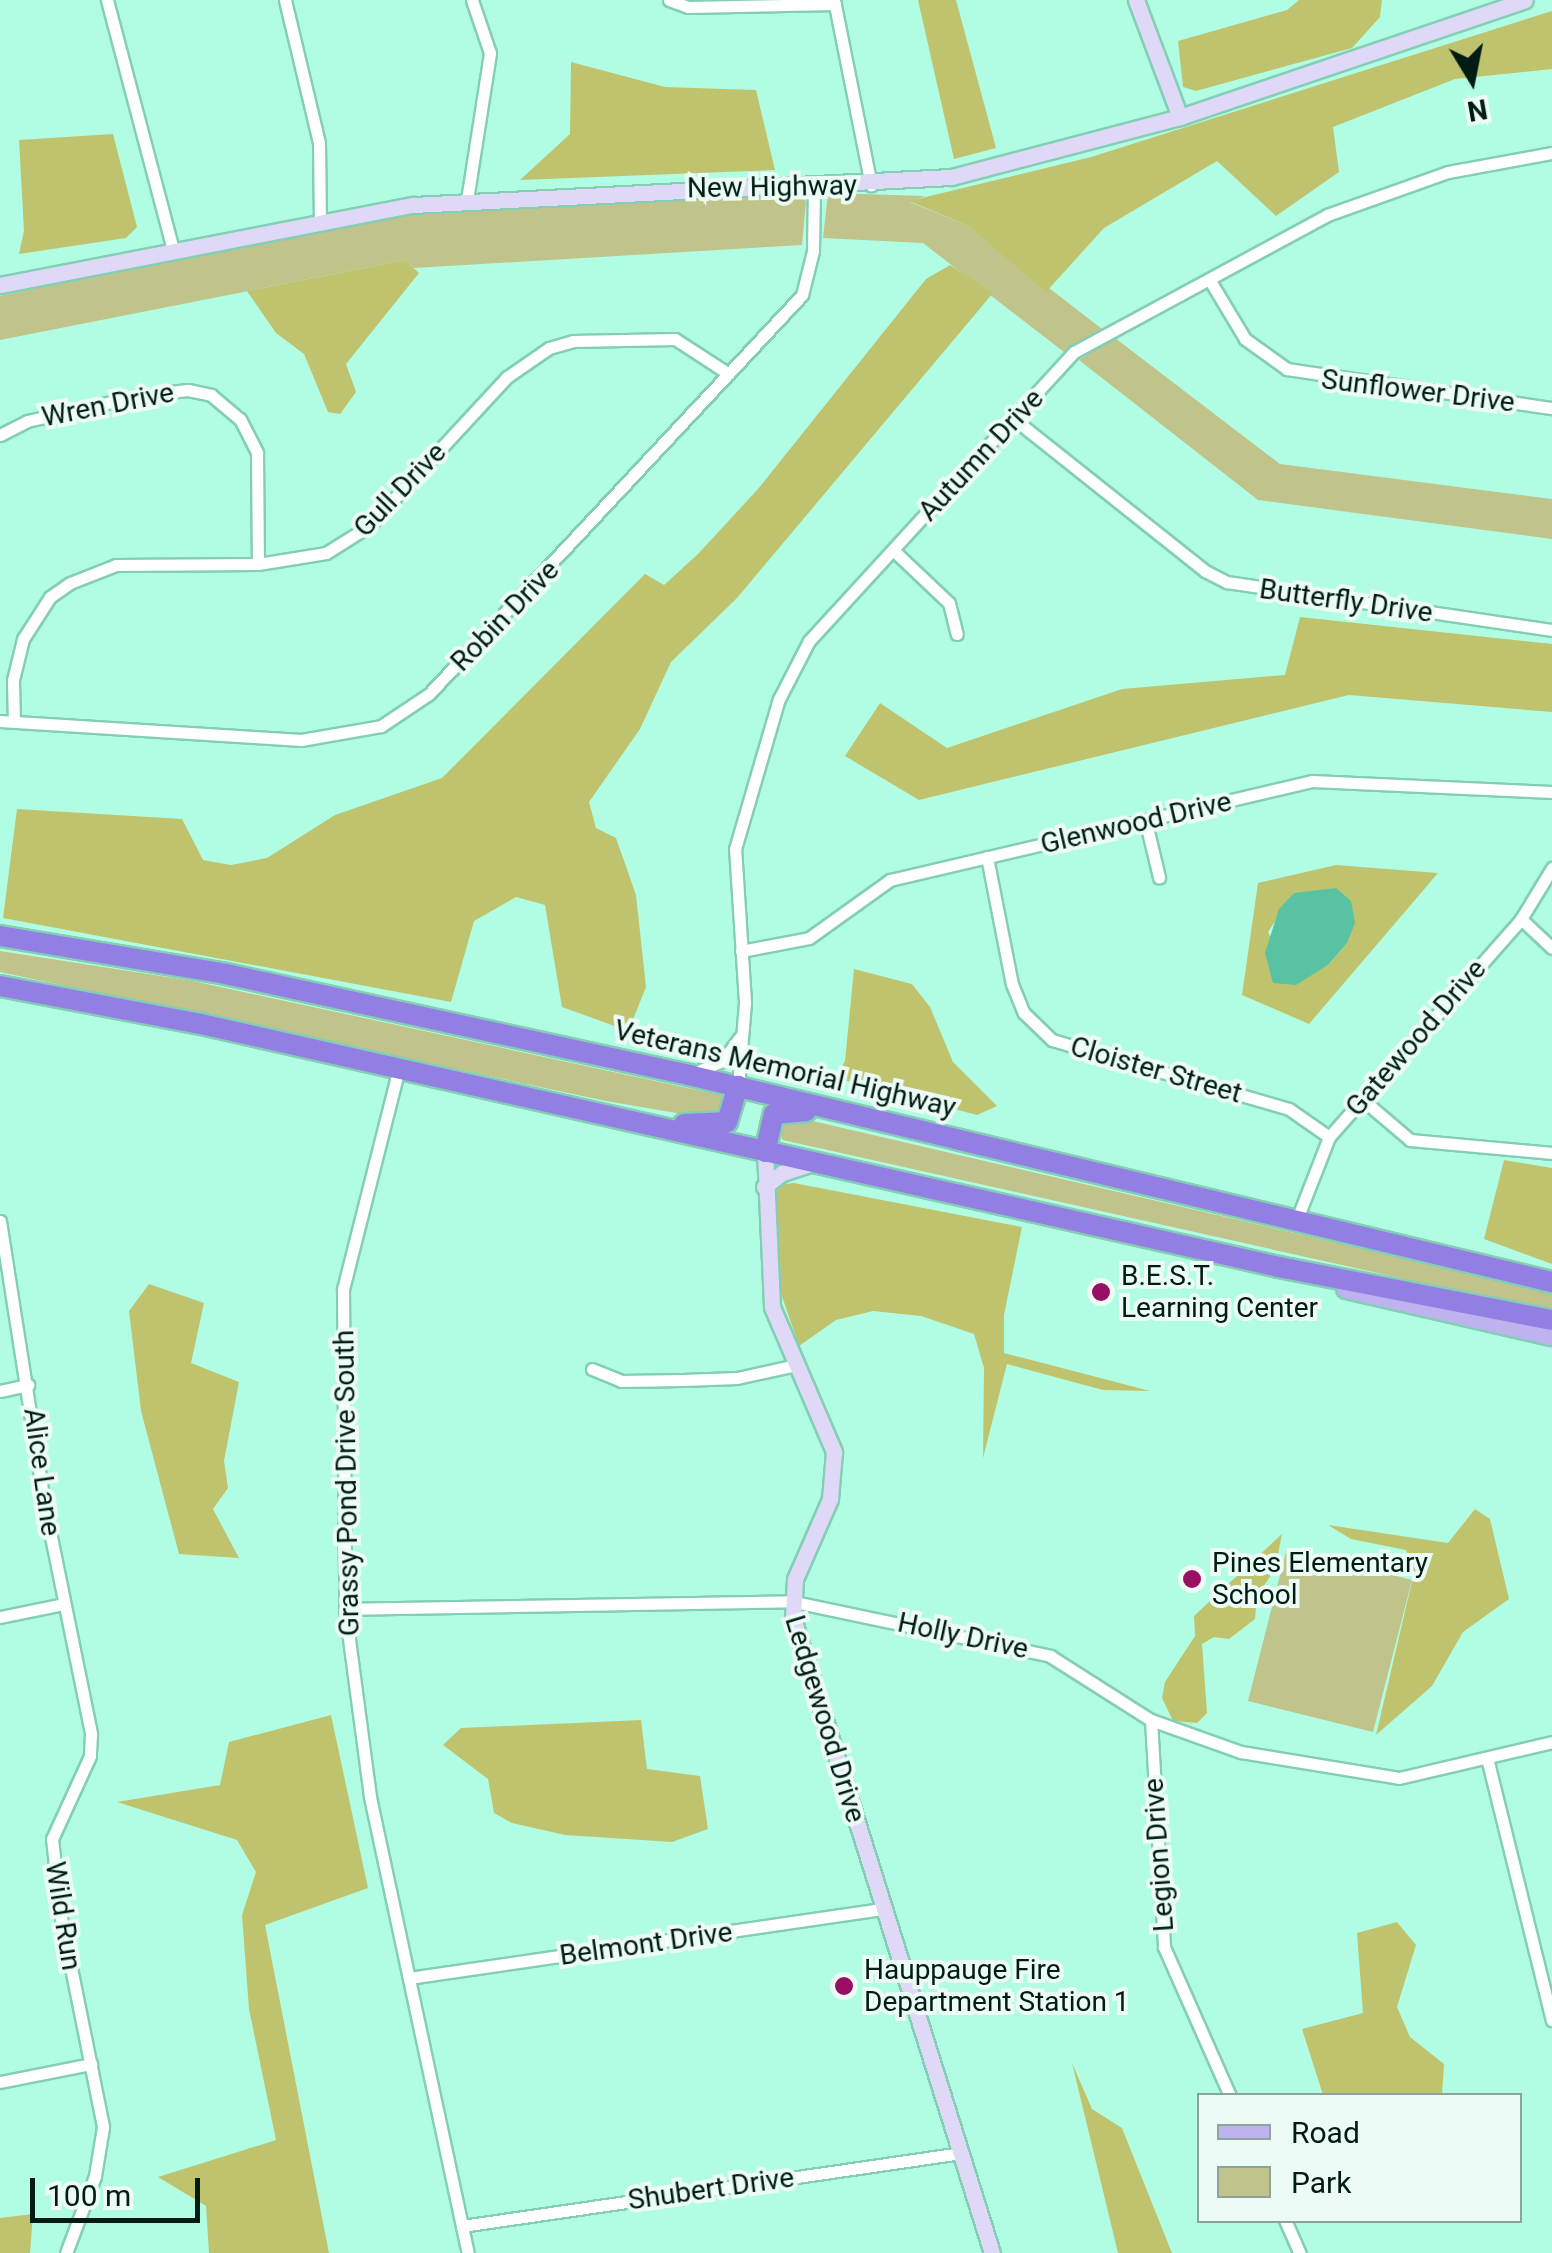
<!DOCTYPE html>
<html>
<head>
<meta charset="utf-8">
<style>
  body { margin:0 }
  #map { position:relative; width:1552px; height:2253px; overflow:hidden; background:#b0fde3; font-family:Roboto,sans-serif }
  div>[style] { position:absolute }
  [style*='--x'] { left:calc(var(--x)*1px); top:calc(var(--y)*1px); width:calc(var(--w)*1px); rotate:calc(var(--a)*1deg) }
  .green>* { inset:0; background:#c0c38a }
  .forest>* { inset:0; background:#c0c36e }
  .water>* { inset:0; background:#58c2a2 }
  .roads { filter:drop-shadow(2px 0 #83ceb5) drop-shadow(-2px 0 #83ceb5) drop-shadow(0 2px #83ceb5) drop-shadow(0 -2px #83ceb5) }
  .street>* { height:11px; margin:-5.5px; padding:0 5.5px; transform-origin:5.5px; border-radius:5.5px; background:#fff }
  .secondary>* { height:15px; margin:-7.5px; padding:0 7.5px; transform-origin:7.5px; border-radius:7.5px; background:#dfd9f7 }
  .primary>* { height:18px; margin:-9px; padding:0 9px; transform-origin:9px; border-radius:9px; background:#beb2ef }
  .highway>* { height:20px; margin:-10px; padding:0 10px; transform-origin:10px; border-radius:10px; background:#937fe4 }
  .dots>* { width:28px; height:28px; translate:-50% -50%; box-sizing:border-box; border:5px solid #edfbf6; border-radius:50% }
  span { translate:-50% -50%; white-space:nowrap; text-align:center; line-height:1.15; -webkit-text-stroke:8px #edfbf6; paint-order:stroke }
  .street-label { font-size:28px; color:#001c14 }
  .poi-label { font-size:28px; color:#001c14 }
  .left { translate:0 -50%; text-align:left }
  .legend { position:absolute; left:1197px; top:2093px; width:325px; height:130px; box-sizing:border-box; background:#edfbf6; border:2px solid #8ea29c; margin:0; padding:12px 18px; list-style:none; font-size:30px; color:#001c14 }
  .legend li { display:flex; align-items:center; gap:20px; height:50px }
  .legend b { width:50px; border:2px solid #8ea29c }
  .north { position:absolute; left:1422px; top:30px; width:100px; height:100px; -webkit-text-stroke:8px #edfbf6; paint-order:stroke; rotate:170deg; font-size:28px; font-weight:700; line-height:40px; text-align:center; color:#001c14 }
  .north::after { content:''; display:block; margin:auto; width:35px; height:45px; background:#001c14; clip-path:polygon(50% 0,100% 100%,50% 72%,0 100%) }
  .scale { position:absolute; left:30px; top:2178px; width:170px; height:45px; box-sizing:border-box; border:5px solid #001c14; border-top:0; padding-left:12px; font-size:30px; line-height:35px; white-space:nowrap; color:#001c14; -webkit-text-stroke:8px #edfbf6; paint-order:stroke }
</style>
</head>
<body>
<div id="map">
  <div class="green">
    <div style="clip-path:polygon(792px 192px,806px 201px,802px 245px,414px 268px,405px 260px,0 340px,0 296px,250px 244px,431px 211px)"></div>
    <div style="clip-path:polygon(828px 193px,925px 196px,910px 202px,969px 226px,1102px 329px,1064px 352px,923px 243px,823px 238px)"></div>
    <div style="clip-path:polygon(1115px 338px,1280px 464px,1552px 499px,1552px 539px,1258px 500px,1079px 360px)"></div>
    <div style="clip-path:polygon(0 951px,193px 981px,720px 1095px,731px 1101px,731px 1111px,706px 1118px,606px 1101px,0 972px)"></div>
    <div style="clip-path:polygon(787px 1115px,1552px 1293px,1552px 1312px,783px 1140px,773px 1124px)"></div>
    <div style="clip-path:polygon(1287px 1548px,1412px 1580px,1373px 1732px,1248px 1701px)"></div>
  </div>
  <div class="forest">
    <div style="clip-path:polygon(918px 0,956px 0,996px 148px,954px 159px)"></div>
    <div style="clip-path:polygon(1299px 0,1382px 0,1380px 17px,1352px 48px,1196px 91px,1183px 87px,1178px 41px,1287px 10px)"></div>
    <div style="clip-path:polygon(1552px 11px,1552px 69px,1455px 79px,1333px 127px,1339px 172px,1276px 216px,1217px 161px,1104px 228px,1046px 292px,969px 226px,909px 201px,1091px 157px)"></div>
    <div style="clip-path:polygon(571px 62px,665px 87px,756px 90px,775px 170px,520px 180px,570px 134px)"></div>
    <div style="clip-path:polygon(113px 134px,137px 227px,126px 238px,19px 254px,24px 231px,19px 140px)"></div>
    <div style="clip-path:polygon(405px 260px,419px 273px,346px 364px,356px 392px,340px 414px,328px 412px,304px 354px,276px 333px,247px 291px)"></div>
    <div style="clip-path:polygon(950px 265px,993px 293px,737px 598px,671px 662px,640px 729px,589px 802px,596px 828px,616px 838px,636px 895px,646px 987px,632px 1022px,620px 1028px,562px 1007px,545px 905px,516px 897px,474px 921px,451px 1002px,3px 918px,17px 809px,182px 819px,203px 860px,231px 865px,267px 858px,335px 815px,442px 778px,645px 574px,664px 585px,698px 554px,758px 489px,926px 279px)"></div>
    <div style="clip-path:polygon(1300px 617px,1552px 644px,1552px 712px,1349px 695px,919px 800px,845px 756px,880px 703px,947px 748px,1122px 689px,1285px 675px)"></div>
    <div style="clip-path:polygon(evenodd,1336px 865px,1438px 873px,1309px 1024px,1242px 995px,1258px 883px,1336px 865px,1294px 893px,1347px 943px,1328px 965px,1296px 984px,1268px 932px,1294px 893px)"></div>
    <div style="clip-path:polygon(854px 969px,912px 984px,930px 1007px,953px 1062px,997px 1106px,977px 1115px,836px 1078px,845px 1061px)"></div>
    <div style="clip-path:polygon(1504px 1160px,1552px 1168px,1552px 1264px,1484px 1239px)"></div>
    <div style="clip-path:polygon(794px 1183px,1022px 1227px,1004px 1315px,1004px 1353px,1150px 1391px,1103px 1390px,1007px 1364px,983px 1458px,984px 1368px,974px 1334px,921px 1316px,873px 1311px,836px 1320px,799px 1346px,776px 1279px,776px 1185px)"></div>
    <div style="clip-path:polygon(149px 1284px,204px 1303px,191px 1363px,239px 1382px,224px 1461px,228px 1488px,213px 1509px,239px 1558px,179px 1554px,141px 1411px,129px 1311px)"></div>
    <div style="clip-path:polygon(1475px 1509px,1490px 1519px,1509px 1599px,1463px 1632px,1432px 1686px,1376px 1735px,1414px 1573px,1406px 1550px,1351px 1539px,1328px 1525px,1448px 1543px)"></div>
    <div style="clip-path:polygon(1282px 1534px,1275px 1569px,1257px 1596px,1255px 1619px,1229px 1639px,1214px 1637px,1202px 1644px,1207px 1713px,1197px 1723px,1173px 1721px,1162px 1698px,1165px 1682px,1195px 1636px,1194px 1616px)"></div>
    <div style="clip-path:polygon(331px 1715px,368px 1888px,265px 1925px,329px 2253px,209px 2253px,206px 2206px,158px 2177px,276px 2140px,249px 2009px,242px 1915px,256px 1872px,237px 1840px,117px 1802px,220px 1785px,229px 1742px)"></div>
    <div style="clip-path:polygon(641px 1720px,647px 1769px,700px 1776px,708px 1829px,672px 1842px,565px 1835px,512px 1823px,494px 1813px,488px 1779px,443px 1745px,461px 1728px)"></div>
    <div style="clip-path:polygon(1397px 1922px,1416px 1945px,1397px 2007px,1410px 2037px,1444px 2064px,1442px 2095px,1323px 2095px,1302px 2029px,1363px 2013px,1357px 1933px)"></div>
    <div style="clip-path:polygon(1072px 2063px,1092px 2109px,1122px 2128px,1172px 2253px,1118px 2253px)"></div>
    <div style="clip-path:polygon(33px 2214px,30px 2253px,0 2253px,0 2218px)"></div>
  </div>
  <div class="water">
    <div style="clip-path:polygon(1336px 888px,1351px 901px,1355px 923px,1347px 943px,1328px 965px,1296px 985px,1273px 983px,1265px 953px,1279px 909px,1294px 893px)"></div>
  </div>
  <div class="roads">
    <div class="street">
      <div style="--x:107;--y:0;--w:258;--a:75.2"></div>
      <div style="--x:285;--y:0;--w:147;--a:76.6"></div>
      <div style="--x:319;--y:143;--w:78;--a:89.3"></div>
      <div style="--x:669;--y:0;--w:20;--a:20"></div>
      <div style="--x:688;--y:7;--w:147;--a:-1.2"></div>
      <div style="--x:834;--y:0;--w:189;--a:78.7"></div>
      <div style="--x:467;--y:200;--w:149;--a:-81.1"></div>
      <div style="--x:490;--y:53;--w:56;--a:-108.8"></div>
      <div style="--x:1209;--y:279;--w:70;--a:59"></div>
      <div style="--x:1245;--y:339;--w:52;--a:35.5"></div>
      <div style="--x:1287;--y:369;--w:268;--a:8.4"></div>
      <div style="--x:1014;--y:419;--w:244;--a:38.5"></div>
      <div style="--x:1205;--y:571;--w:25;--a:27"></div>
      <div style="--x:1227;--y:582;--w:329;--a:8.4"></div>
      <div style="--x:0;--y:435;--w:30;--a:-27"></div>
      <div style="--x:27;--y:421;--w:118;--a:-12.7"></div>
      <div style="--x:142;--y:395;--w:46;--a:-6.2"></div>
      <div style="--x:188;--y:390;--w:24;--a:12"></div>
      <div style="--x:211;--y:395;--w:38;--a:40"></div>
      <div style="--x:240;--y:419;--w:38;--a:63"></div>
      <div style="--x:257;--y:453;--w:111;--a:89.5"></div>
      <div style="--x:893;--y:550;--w:77;--a:43.4"></div>
      <div style="--x:949;--y:603;--w:32;--a:76"></div>
      <div style="--x:0;--y:721;--w:302;--a:3.6"></div>
      <div style="--x:301;--y:740;--w:81;--a:-9.9"></div>
      <div style="--x:381;--y:726;--w:58;--a:-33.7"></div>
      <div style="--x:429;--y:694;--w:546;--a:-46.93"></div>
      <div style="--x:802;--y:295;--w:45;--a:-76"></div>
      <div style="--x:813;--y:251;--w:67;--a:-89.1"></div>
      <div style="--x:14;--y:722;--w:42;--a:-91.4"></div>
      <div style="--x:13;--y:680;--w:42;--a:-76.3"></div>
      <div style="--x:23;--y:639;--w:50;--a:-57.3"></div>
      <div style="--x:50;--y:597;--w:24;--a:-35"></div>
      <div style="--x:70;--y:583;--w:49;--a:-21.4"></div>
      <div style="--x:116;--y:565;--w:142;--a:-0.4"></div>
      <div style="--x:258;--y:564;--w:69;--a:-9.2"></div>
      <div style="--x:326;--y:553;--w:51;--a:-32.1"></div>
      <div style="--x:369;--y:526;--w:203;--a:-47.2"></div>
      <div style="--x:507;--y:377;--w:51;--a:-34.6"></div>
      <div style="--x:549;--y:348;--w:25;--a:-16"></div>
      <div style="--x:573;--y:341;--w:102;--a:-1.1"></div>
      <div style="--x:675;--y:339;--w:64;--a:32.9"></div>
      <div style="--x:1146;--y:823;--w:56;--a:76.5"></div>
      <div style="--x:987;--y:857;--w:129;--a:78.9"></div>
      <div style="--x:1012;--y:984;--w:31;--a:68"></div>
      <div style="--x:1024;--y:1013;--w:39;--a:44"></div>
      <div style="--x:1052;--y:1040;--w:247;--a:16.2"></div>
      <div style="--x:1289;--y:1109;--w:49;--a:35"></div>
      <div style="--x:1521;--y:919;--w:42;--a:43.1"></div>
      <div style="--x:741;--y:951;--w:69;--a:-10.8"></div>
      <div style="--x:809;--y:938;--w:100;--a:-35.6"></div>
      <div style="--x:890;--y:880;--w:433;--a:-13.2"></div>
      <div style="--x:1312;--y:781;--w:240;--a:2.6"></div>
      <div style="--x:399;--y:1068;--w:228;--a:104.2"></div>
      <div style="--x:343;--y:1289;--w:320;--a:89.6"></div>
      <div style="--x:345;--y:1609;--w:190;--a:82.4"></div>
      <div style="--x:370;--y:1797;--w:466;--a:77.9"></div>
      <div style="--x:693;--y:1073;--w:31;--a:-22"></div>
      <div style="--x:722;--y:1061;--w:30;--a:-53"></div>
      <div style="--x:738;--y:1086;--w:84;--a:-85.2"></div>
      <div style="--x:745;--y:1002;--w:153;--a:-93.7"></div>
      <div style="--x:735;--y:849;--w:156;--a:-73.7"></div>
      <div style="--x:779;--y:699;--w:65;--a:-62.7"></div>
      <div style="--x:809;--y:641;--w:392;--a:-47.5"></div>
      <div style="--x:1074;--y:352;--w:288;--a:-28.4"></div>
      <div style="--x:1327;--y:215;--w:128;--a:-19.6"></div>
      <div style="--x:1448;--y:172;--w:106;--a:-10.4"></div>
      <div style="--x:1363;--y:1100;--w:62;--a:40.4"></div>
      <div style="--x:1410;--y:1140;--w:143;--a:5.2"></div>
      <div style="--x:1297;--y:1219;--w:88;--a:-68.7"></div>
      <div style="--x:1329;--y:1137;--w:290;--a:-48.6"></div>
      <div style="--x:1521;--y:919;--w:60;--a:-58.7"></div>
      <div style="--x:0;--y:1221;--w:290;--a:81.1"></div>
      <div style="--x:45;--y:1507;--w:232;--a:78.5"></div>
      <div style="--x:91;--y:1734;--w:22;--a:93"></div>
      <div style="--x:90;--y:1756;--w:91;--a:114.6"></div>
      <div style="--x:52;--y:1839;--w:80;--a:83.5"></div>
      <div style="--x:61;--y:1918;--w:213;--a:78.6"></div>
      <div style="--x:103;--y:2127;--w:50;--a:99.3"></div>
      <div style="--x:95;--y:2176;--w:82;--a:110.6"></div>
      <div style="--x:592;--y:1369;--w:31;--a:22"></div>
      <div style="--x:621;--y:1381;--w:62;--a:-0.9"></div>
      <div style="--x:683;--y:1380;--w:54;--a:-2.1"></div>
      <div style="--x:737;--y:1378;--w:60;--a:-12.4"></div>
      <div style="--x:0;--y:1391;--w:29;--a:-12"></div>
      <div style="--x:345;--y:1609;--w:445;--a:-1"></div>
      <div style="--x:790;--y:1601;--w:266;--a:11.9"></div>
      <div style="--x:1050;--y:1656;--w:120;--a:32.4"></div>
      <div style="--x:1151;--y:1720;--w:96;--a:19.6"></div>
      <div style="--x:1241;--y:1752;--w:160;--a:9.3"></div>
      <div style="--x:1399;--y:1778;--w:157;--a:-13.2"></div>
      <div style="--x:0;--y:1617;--w:65;--a:-11.5"></div>
      <div style="--x:1151;--y:1720;--w:227;--a:86.7"></div>
      <div style="--x:1164;--y:1947;--w:163;--a:66.1"></div>
      <div style="--x:1487;--y:1758;--w:270;--a:76.1"></div>
      <div style="--x:409;--y:1978;--w:479;--a:-8.3"></div>
      <div style="--x:0;--y:2082;--w:93;--a:-11.2"></div>
      <div style="--x:1285;--y:2220;--w:36;--a:66"></div>
      <div style="--x:462;--y:2226;--w:504;--a:-8.32"></div>
    </div>
    <div class="secondary">
      <div style="--x:1136;--y:0;--w:125;--a:69.4"></div>
      <div style="--x:0;--y:285;--w:421;--a:-11"></div>
      <div style="--x:413;--y:205;--w:539;--a:-2.98"></div>
      <div style="--x:951;--y:177;--w:237;--a:-14.7"></div>
      <div style="--x:1180;--y:117;--w:364;--a:-18.7"></div>
      <div style="--x:765;--y:1152;--w:155;--a:87.4"></div>
      <div style="--x:772;--y:1307;--w:158;--a:66.8"></div>
      <div style="--x:834;--y:1452;--w:47;--a:94.9"></div>
      <div style="--x:830;--y:1499;--w:87;--a:113.6"></div>
      <div style="--x:795;--y:1579;--w:39;--a:93"></div>
      <div style="--x:793;--y:1618;--w:665;--a:72.6"></div>
      <div style="--x:764;--y:1187;--w:23;--a:-38"></div>
      <div style="--x:782;--y:1173;--w:33;--a:-18"></div>
    </div>
    <div class="primary">
      <div style="--x:1346;--y:1289;--w:211;--a:12.9"></div>
    </div>
    <div class="highway">
      <div style="--x:0;--y:936;--w:229;--a:9.5"></div>
      <div style="--x:226;--y:974;--w:474;--a:12.3"></div>
      <div style="--x:689;--y:1075;--w:887;--a:13.49"></div>
      <div style="--x:0;--y:986;--w:205;--a:10.7"></div>
      <div style="--x:201;--y:1024;--w:1105;--a:12.7"></div>
      <div style="--x:1279;--y:1267;--w:278;--a:11"></div>
      <div style="--x:684;--y:1124;--w:43;--a:-2.7"></div>
      <div style="--x:727;--y:1122;--w:38;--a:-73"></div>
      <div style="--x:765;--y:1152;--w:39;--a:-77"></div>
      <div style="--x:774;--y:1114;--w:32;--a:-5"></div>
    </div>
  </div>
  <div class="dots">
    <div style="left:1101px;top:1292px;background:#990f63"></div>
    <div style="left:1192px;top:1579px;background:#990f63"></div>
    <div style="left:844px;top:1986px;background:#990f63"></div>
  </div>
  <div class="street-label">
    <span style="left:772px;top:187px;rotate:-1deg">New Highway</span>
    <span style="left:1418px;top:391px;rotate:7deg">Sunflower Drive</span>
    <span style="left:108px;top:405px;rotate:-11deg">Wren Drive</span>
    <span style="left:981px;top:455px;rotate:-47deg">Autumn Drive</span>
    <span style="left:400px;top:490px;rotate:-46deg">Gull Drive</span>
    <span style="left:1346px;top:601px;rotate:8deg">Butterfly Drive</span>
    <span style="left:505px;top:616px;rotate:-46deg">Robin Drive</span>
    <span style="left:1136px;top:823px;rotate:-13deg">Glenwood Drive</span>
    <span style="left:1416px;top:1038px;rotate:-49deg">Gatewood Drive</span>
    <span style="left:785px;top:1069px;rotate:13deg">Veterans Memorial Highway</span>
    <span style="left:1156px;top:1070px;rotate:16deg">Cloister Street</span>
    <span style="left:42px;top:1472px;rotate:82deg">Alice Lane</span>
    <span style="left:347px;top:1483px;rotate:-91deg">Grassy Pond Drive South</span>
    <span style="left:963px;top:1636px;rotate:12deg">Holly Drive</span>
    <span style="left:825px;top:1719px;rotate:73deg">Ledgewood Drive</span>
    <span style="left:1159px;top:1855px;rotate:-94deg">Legion Drive</span>
    <span style="left:63px;top:1916px;rotate:81deg">Wild Run</span>
    <span style="left:646px;top:1944px;rotate:-8deg">Belmont Drive</span>
    <span style="left:711px;top:2189px;rotate:-8deg">Shubert Drive</span>
  </div>
  <div class="poi-label">
    <span class="left" style="left:1121px;top:1292px">B.E.S.T.<br>Learning Center</span>
    <span class="left" style="left:1212px;top:1579px">Pines Elementary<br>School</span>
    <span class="left" style="left:864px;top:1986px">Hauppauge Fire<br>Department Station 1</span>
  </div>
  <ul class="legend">
  <li><b style="height:12px;background:#beb2ef"></b>Road</li>
  <li><b style="height:28px;background:#c0c38a"></b>Park</li>
  </ul>
  <div class="north">N</div>
  <div class="scale">100 m</div>
</div>
</body>
</html>
